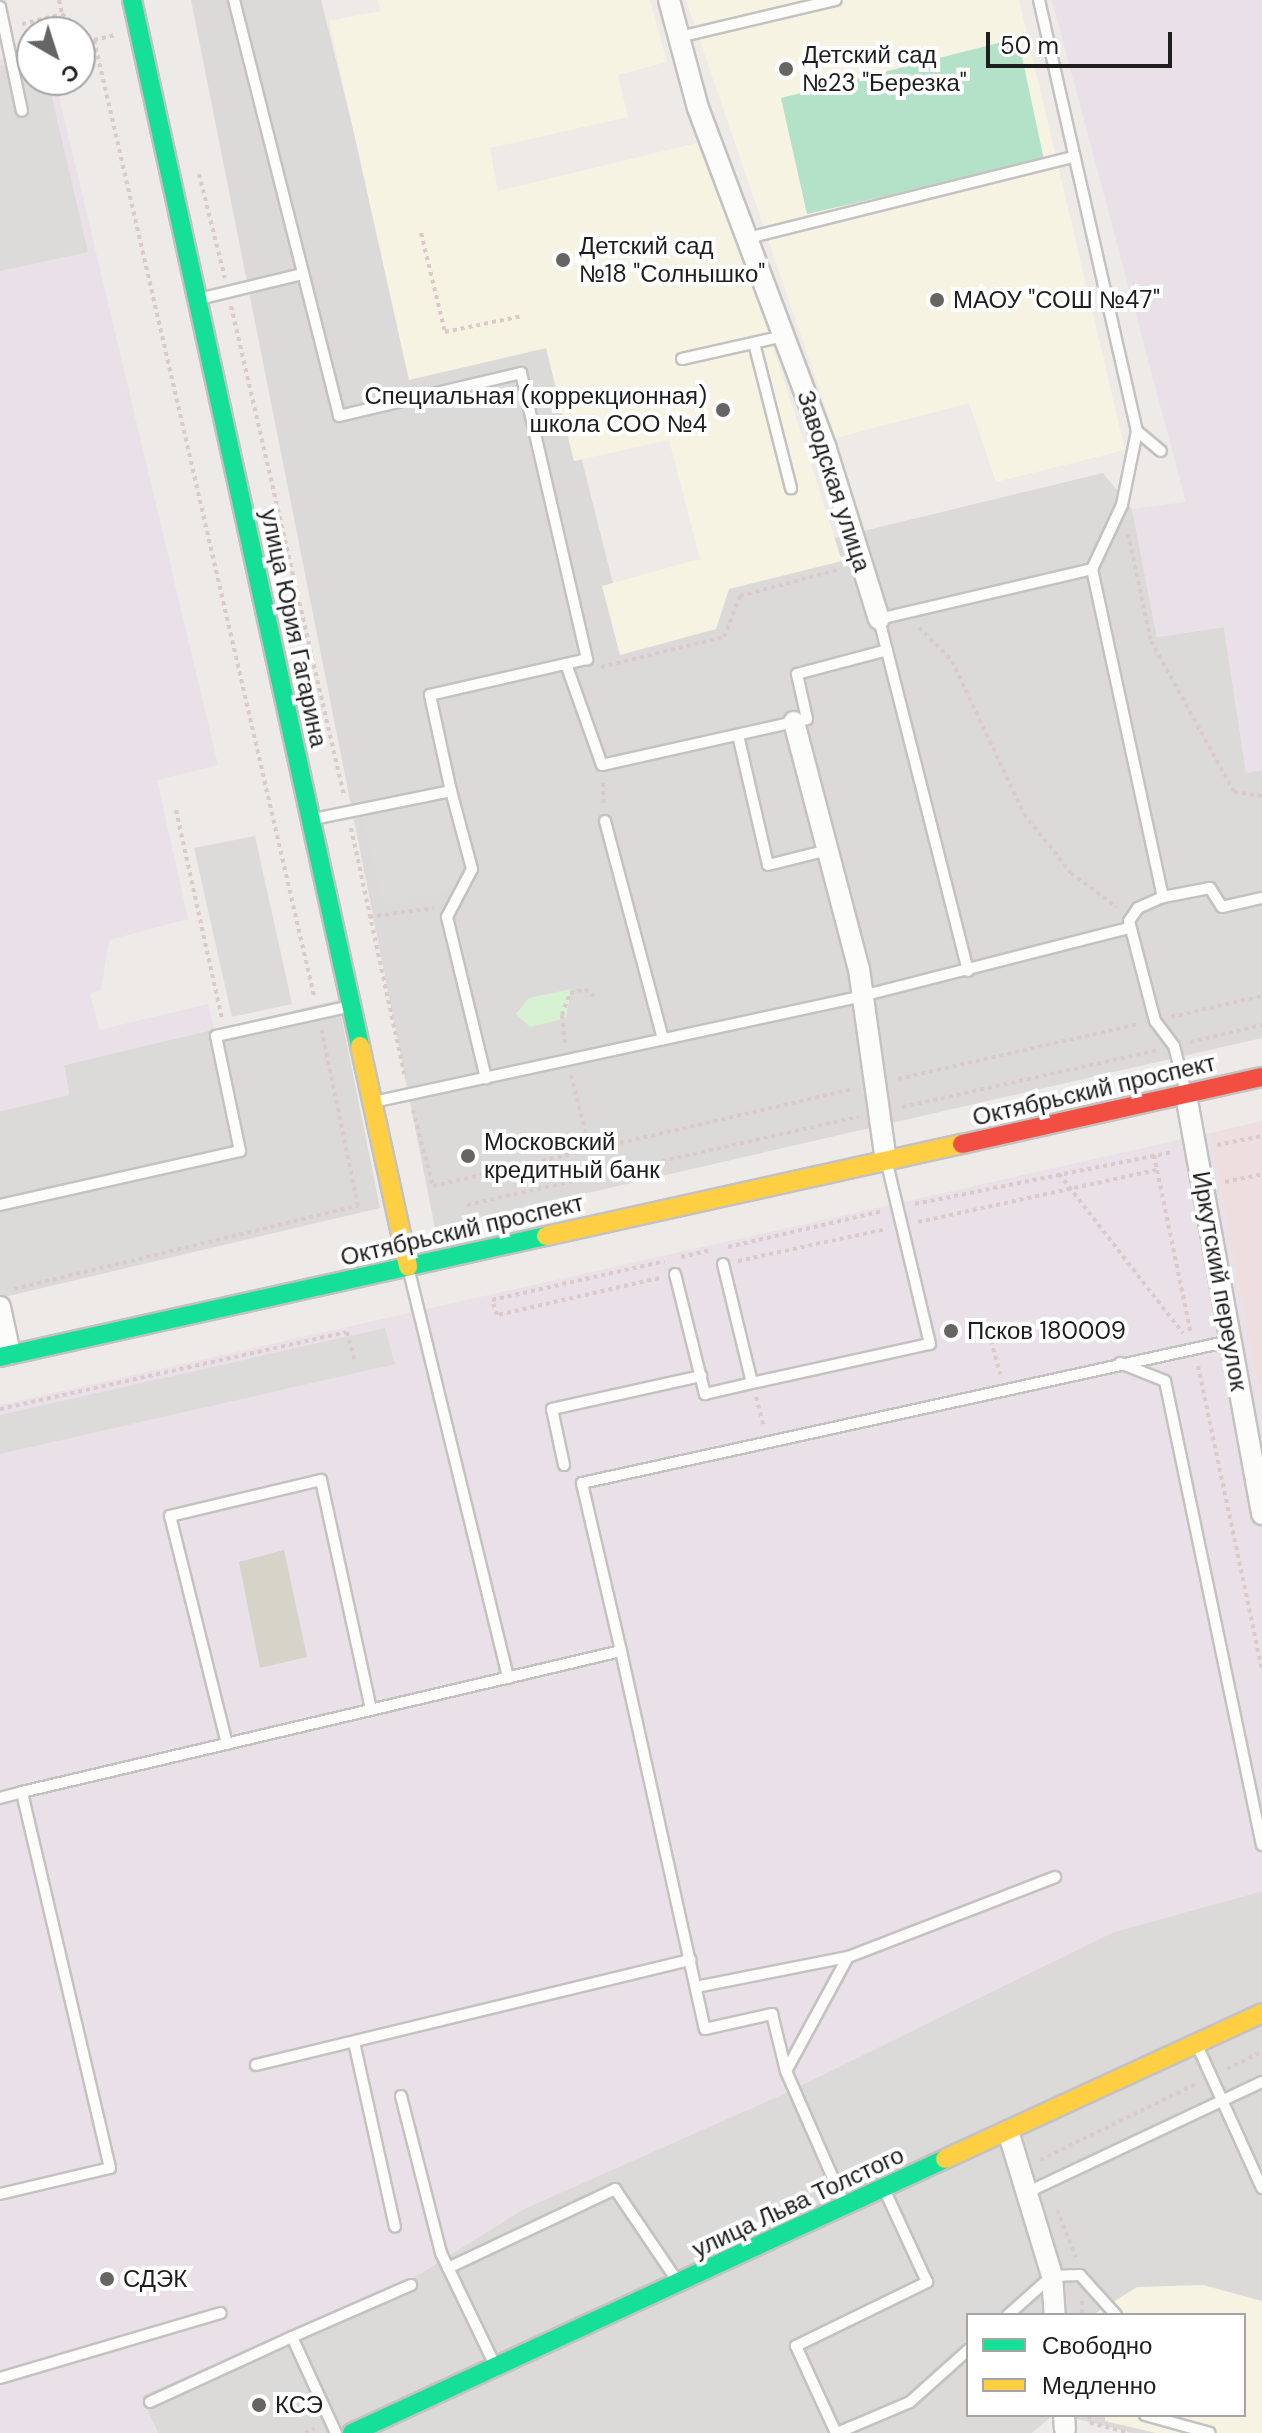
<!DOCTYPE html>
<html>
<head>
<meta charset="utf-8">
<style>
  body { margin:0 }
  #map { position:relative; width:1262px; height:2433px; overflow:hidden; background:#edeae7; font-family:"DM Sans",sans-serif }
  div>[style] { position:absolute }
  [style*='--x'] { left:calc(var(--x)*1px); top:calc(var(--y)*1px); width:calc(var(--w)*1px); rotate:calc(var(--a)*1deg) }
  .residential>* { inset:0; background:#dcdad9 }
  .commercial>* { inset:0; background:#eedede }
  .industrial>* { inset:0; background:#eae0e7 }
  .education>* { inset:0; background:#f6f3e3 }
  .construction>* { inset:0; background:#d6d3c9 }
  .park>* { inset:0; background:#d7f2d3 }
  .pitch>* { inset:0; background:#b4e2c9 }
  .parking>* { inset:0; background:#dddbda }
  .path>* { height:4px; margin-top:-2px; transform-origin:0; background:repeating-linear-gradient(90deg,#dacbca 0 4px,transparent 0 8px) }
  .roads { filter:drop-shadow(2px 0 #c4c2c1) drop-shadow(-2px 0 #c4c2c1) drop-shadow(0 2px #c4c2c1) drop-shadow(0 -2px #c4c2c1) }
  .lane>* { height:10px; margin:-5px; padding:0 5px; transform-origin:5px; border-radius:5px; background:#fcfcfb }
  .street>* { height:20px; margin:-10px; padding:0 10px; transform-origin:10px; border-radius:10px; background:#fcfcfb }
  .fast>* { height:18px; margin:-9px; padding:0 9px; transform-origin:9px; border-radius:9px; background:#16e098 }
  .slow>* { height:18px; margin:-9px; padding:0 9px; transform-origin:9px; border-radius:9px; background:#ffcf43 }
  .jam>* { height:18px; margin:-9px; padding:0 9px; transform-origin:9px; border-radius:9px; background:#f24e42 }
  .dots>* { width:22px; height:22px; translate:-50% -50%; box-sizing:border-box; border:4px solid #fff; border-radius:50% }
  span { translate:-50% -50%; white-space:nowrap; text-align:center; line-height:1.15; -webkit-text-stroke:8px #fff; paint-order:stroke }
  .poi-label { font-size:24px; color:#1e1e1e }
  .left { translate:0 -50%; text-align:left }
  .right { translate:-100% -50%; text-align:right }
  .street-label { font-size:24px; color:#1e1e1e }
  .legend { position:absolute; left:966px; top:2313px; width:280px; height:104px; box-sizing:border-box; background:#fff; border:2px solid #a5a5a5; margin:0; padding:10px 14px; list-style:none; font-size:24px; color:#1e1e1e }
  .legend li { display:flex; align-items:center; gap:16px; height:40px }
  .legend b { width:40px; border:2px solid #a5a5a5 }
  .north { position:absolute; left:16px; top:16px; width:80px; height:80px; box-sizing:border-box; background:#fff; border:2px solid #a5a5a5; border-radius:50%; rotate:141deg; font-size:22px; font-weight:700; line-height:32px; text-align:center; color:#1e1e1e }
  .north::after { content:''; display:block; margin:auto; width:28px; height:36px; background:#666564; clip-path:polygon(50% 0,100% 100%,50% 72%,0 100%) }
  .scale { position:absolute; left:986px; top:32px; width:186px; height:36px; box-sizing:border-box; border:4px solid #1e1e1e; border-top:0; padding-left:10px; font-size:24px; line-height:28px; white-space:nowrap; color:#1e1e1e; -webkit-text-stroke:6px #fff; paint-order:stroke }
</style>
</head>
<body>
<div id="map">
  <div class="residential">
    <div style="clip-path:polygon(191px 0,321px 0,413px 369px,551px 339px,615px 591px,1103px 473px,1132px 509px,1157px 637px,1224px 627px,1246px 772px,1262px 770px,1262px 1038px,435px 1228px)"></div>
    <div style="clip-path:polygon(338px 1000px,380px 1208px,0 1298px,0 1111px,69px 1095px,64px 1065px)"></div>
    <div style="clip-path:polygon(1262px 1891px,1262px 2012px,333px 2433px,158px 2433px,141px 2396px,413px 2278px,522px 2210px,1114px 1932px)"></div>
    <div style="clip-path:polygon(1262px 2023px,1262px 2433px,1133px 2433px,1062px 2415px,1244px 2415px,1244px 2315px,968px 2315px,968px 2415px,1053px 2415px,1032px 2433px,375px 2433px)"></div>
  </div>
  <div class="commercial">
    <div style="clip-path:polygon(1262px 1121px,1262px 1405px,1210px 1133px)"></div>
  </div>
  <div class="industrial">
    <div style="clip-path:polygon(1052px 0,1262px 0,1262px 770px,1246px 773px,1224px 627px,1157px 637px,1132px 509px,1186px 502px)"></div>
    <div style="clip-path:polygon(32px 53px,32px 80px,55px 80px,218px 765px,157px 780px,188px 919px,109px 940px,101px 990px,90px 993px,99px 1030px,208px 1004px,214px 1029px,64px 1065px,69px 1095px,0 1111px,0 59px)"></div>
    <div style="clip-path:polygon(1210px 1133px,1262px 1405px,1262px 1891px,1114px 1932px,786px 2093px,522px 2210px,413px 2278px,141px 2396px,158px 2433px,0 2433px,0 1405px)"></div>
  </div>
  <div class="education">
    <div style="clip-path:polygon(378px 0,650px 0,667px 62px,618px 75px,628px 117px,490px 148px,498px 191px,697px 143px,758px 299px,842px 561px,729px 589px,716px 629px,620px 655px,602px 586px,700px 559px,669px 440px,574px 461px,546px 348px,409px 380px,329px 21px,380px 11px)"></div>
    <div style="clip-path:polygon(686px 0,1019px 0,1125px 450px,996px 482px,969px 403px,836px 438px)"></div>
    <div style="clip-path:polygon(1203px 2285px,1262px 2301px,1262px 2433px,1156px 2433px,1105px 2421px,1105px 2415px,1244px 2415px,1244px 2315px,1093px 2315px,1137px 2287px)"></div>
  </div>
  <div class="construction">
    <div style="clip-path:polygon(284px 1550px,307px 1657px,260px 1668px,239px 1562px)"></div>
  </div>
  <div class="park">
    <div style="clip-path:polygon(571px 989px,566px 1018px,530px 1027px,516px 1014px,529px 998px)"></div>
  </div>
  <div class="pitch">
    <div style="clip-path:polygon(1018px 38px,1044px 160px,807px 214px,781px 98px)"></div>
  </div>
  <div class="parking">
    <div style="clip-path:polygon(32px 60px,32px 80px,48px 80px,88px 252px,0 271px,0 66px)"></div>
    <div style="clip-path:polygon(452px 781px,477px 881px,384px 904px,360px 804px)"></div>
    <div style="clip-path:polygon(255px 836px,292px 1004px,232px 1017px,194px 848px)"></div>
    <div style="clip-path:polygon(385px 1328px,395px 1364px,0 1454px,0 1415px)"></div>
  </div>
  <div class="path">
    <div style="--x:59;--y:0;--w:14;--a:78"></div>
    <div style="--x:22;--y:24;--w:41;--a:-14"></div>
    <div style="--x:62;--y:14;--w:41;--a:39.1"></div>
    <div style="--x:94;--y:40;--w:981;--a:77.04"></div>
    <div style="--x:94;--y:40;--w:22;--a:-13"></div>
    <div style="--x:199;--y:174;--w:107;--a:76"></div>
    <div style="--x:421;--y:233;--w:102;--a:76.4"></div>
    <div style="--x:445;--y:332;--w:79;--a:-11.7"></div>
    <div style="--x:231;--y:306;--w:503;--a:77.01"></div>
    <div style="--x:1128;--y:534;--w:109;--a:77.9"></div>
    <div style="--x:1151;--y:641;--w:172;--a:61.2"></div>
    <div style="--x:1234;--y:792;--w:28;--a:8"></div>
    <div style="--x:919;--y:627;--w:47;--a:45.9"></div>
    <div style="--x:952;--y:661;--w:169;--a:64.8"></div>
    <div style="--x:1024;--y:814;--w:75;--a:51.5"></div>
    <div style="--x:1071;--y:873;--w:57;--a:36.5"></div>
    <div style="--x:601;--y:667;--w:127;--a:-13.7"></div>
    <div style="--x:724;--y:637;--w:44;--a:-68.7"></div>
    <div style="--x:740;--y:596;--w:104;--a:-15.1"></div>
    <div style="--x:603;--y:783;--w:23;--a:88"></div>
    <div style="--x:176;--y:810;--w:215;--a:77.6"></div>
    <div style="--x:351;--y:828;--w:256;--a:77.8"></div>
    <div style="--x:369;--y:917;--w:66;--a:-7.9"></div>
    <div style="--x:1171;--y:1017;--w:93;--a:-13"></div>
    <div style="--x:1190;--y:1042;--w:74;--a:-13.3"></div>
    <div style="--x:565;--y:1043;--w:28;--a:-96"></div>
    <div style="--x:562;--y:1015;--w:23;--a:-70"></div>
    <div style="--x:570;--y:993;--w:16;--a:-15"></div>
    <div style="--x:585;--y:989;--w:14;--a:39"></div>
    <div style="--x:571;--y:1075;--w:77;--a:75.8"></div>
    <div style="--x:898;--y:1079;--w:247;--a:-12.9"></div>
    <div style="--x:902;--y:1107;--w:263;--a:-12.5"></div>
    <div style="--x:413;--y:1110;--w:79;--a:75.3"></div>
    <div style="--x:433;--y:1186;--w:432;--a:-13"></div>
    <div style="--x:1217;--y:1145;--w:46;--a:-11.3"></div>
    <div style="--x:1154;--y:1155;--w:15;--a:79"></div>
    <div style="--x:1059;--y:1174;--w:202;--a:52.1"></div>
    <div style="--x:1225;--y:1182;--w:38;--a:-12"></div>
    <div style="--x:915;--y:1204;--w:263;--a:-11.4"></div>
    <div style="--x:467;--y:1205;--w:401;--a:-12.7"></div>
    <div style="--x:918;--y:1222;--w:245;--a:-12.3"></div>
    <div style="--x:1157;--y:1170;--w:167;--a:78.3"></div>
    <div style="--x:728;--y:1247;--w:159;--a:-13.1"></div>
    <div style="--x:681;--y:1257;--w:32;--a:-13"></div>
    <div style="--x:738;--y:1261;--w:151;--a:-12.2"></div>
    <div style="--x:659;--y:1278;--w:166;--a:167.1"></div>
    <div style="--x:497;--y:1315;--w:16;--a:-108"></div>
    <div style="--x:492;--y:1300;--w:177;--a:-12.7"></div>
    <div style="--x:14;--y:1289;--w:354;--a:-13.6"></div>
    <div style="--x:358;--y:1206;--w:182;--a:-101.7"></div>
    <div style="--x:987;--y:1325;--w:51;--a:75.1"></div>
    <div style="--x:1198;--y:1366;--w:312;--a:78.1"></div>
    <div style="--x:756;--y:1397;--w:31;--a:75"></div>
    <div style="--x:0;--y:1409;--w:355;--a:-12.5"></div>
    <div style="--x:347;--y:1332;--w:31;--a:75"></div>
    <div style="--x:1227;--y:2069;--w:39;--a:-26"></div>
    <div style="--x:1040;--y:2160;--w:176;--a:-26"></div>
    <div style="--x:1057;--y:2210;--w:51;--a:68"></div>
    <div style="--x:1082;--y:2301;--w:14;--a:90"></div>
    <div style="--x:1089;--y:2415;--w:8;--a:83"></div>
    <div style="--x:1090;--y:2423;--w:41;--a:14"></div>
    <div style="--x:305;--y:2433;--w:11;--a:-27"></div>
  </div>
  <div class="roads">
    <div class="lane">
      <div style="--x:234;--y:0;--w:429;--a:75.8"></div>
      <div style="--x:339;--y:416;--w:187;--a:-13.3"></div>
      <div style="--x:521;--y:373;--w:294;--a:77"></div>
      <div style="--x:587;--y:659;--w:161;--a:167.1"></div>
      <div style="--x:430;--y:695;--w:98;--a:77.7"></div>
      <div style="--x:451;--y:791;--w:141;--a:168.5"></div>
      <div style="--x:1039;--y:0;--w:442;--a:77.2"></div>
      <div style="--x:1137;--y:431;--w:76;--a:101.5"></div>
      <div style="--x:1122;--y:505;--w:71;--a:115.1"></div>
      <div style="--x:1092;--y:569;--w:336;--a:77.8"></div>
      <div style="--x:0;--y:7;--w:106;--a:78.1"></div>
      <div style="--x:679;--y:37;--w:161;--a:-13.3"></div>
      <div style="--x:748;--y:238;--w:336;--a:-14"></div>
      <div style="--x:199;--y:299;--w:106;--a:-13.6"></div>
      <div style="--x:754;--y:343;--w:150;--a:75.7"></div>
      <div style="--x:682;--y:359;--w:105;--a:-12.7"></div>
      <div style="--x:1137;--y:431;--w:31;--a:40"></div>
      <div style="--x:566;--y:664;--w:107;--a:70.4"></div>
      <div style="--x:602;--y:765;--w:210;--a:-12.6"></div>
      <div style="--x:807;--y:719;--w:46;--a:-102.5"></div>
      <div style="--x:797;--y:674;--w:93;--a:-14.9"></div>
      <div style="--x:738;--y:735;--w:133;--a:77"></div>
      <div style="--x:768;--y:865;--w:62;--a:-14"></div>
      <div style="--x:451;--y:791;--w:81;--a:74.9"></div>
      <div style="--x:472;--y:869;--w:54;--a:117.5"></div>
      <div style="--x:447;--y:917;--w:166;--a:76.4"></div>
      <div style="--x:605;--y:821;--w:226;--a:75.1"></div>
      <div style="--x:968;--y:971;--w:363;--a:-104.2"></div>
      <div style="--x:879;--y:619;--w:219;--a:-13.2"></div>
      <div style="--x:1185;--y:1089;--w:44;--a:-104.3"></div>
      <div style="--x:1174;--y:1046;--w:31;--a:-127"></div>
      <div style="--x:1155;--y:1021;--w:103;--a:-104.6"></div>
      <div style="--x:1129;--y:921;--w:16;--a:-55"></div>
      <div style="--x:1138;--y:908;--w:27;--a:-24"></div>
      <div style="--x:1163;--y:897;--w:48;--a:-10.8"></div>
      <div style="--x:1210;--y:888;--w:22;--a:58"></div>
      <div style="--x:1222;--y:907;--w:41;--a:-12.7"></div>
      <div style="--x:373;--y:1102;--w:496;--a:-12.2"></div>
      <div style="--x:858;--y:997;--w:279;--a:-14.3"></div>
      <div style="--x:0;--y:1205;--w:246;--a:-12.7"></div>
      <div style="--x:240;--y:1151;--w:117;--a:-101.8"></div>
      <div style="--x:216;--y:1036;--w:134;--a:-12.5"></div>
      <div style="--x:723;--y:1264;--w:122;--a:76.3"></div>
      <div style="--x:752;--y:1383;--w:182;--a:-12.4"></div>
      <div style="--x:930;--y:1344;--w:186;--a:-103.4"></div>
      <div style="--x:409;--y:1271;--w:419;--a:76.3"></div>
      <div style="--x:675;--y:1274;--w:124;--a:76"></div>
      <div style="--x:705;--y:1394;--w:48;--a:-13.2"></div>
      <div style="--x:1120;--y:1363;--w:48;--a:21.8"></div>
      <div style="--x:1165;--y:1381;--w:474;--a:78.2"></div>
      <div style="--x:564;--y:1465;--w:57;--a:-102.1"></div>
      <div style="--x:552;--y:1409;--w:153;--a:-12.5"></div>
      <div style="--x:621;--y:1651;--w:172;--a:-103.1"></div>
      <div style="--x:582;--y:1483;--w:663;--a:-12.36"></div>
      <div style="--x:227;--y:1744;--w:235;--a:-104"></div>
      <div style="--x:170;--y:1516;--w:155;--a:-13.4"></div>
      <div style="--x:321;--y:1480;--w:235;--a:77.7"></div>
      <div style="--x:0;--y:1798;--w:23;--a:-15"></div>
      <div style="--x:696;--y:1987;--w:155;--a:-11.2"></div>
      <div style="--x:354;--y:2042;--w:189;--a:77.5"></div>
      <div style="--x:1197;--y:2045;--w:157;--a:65.6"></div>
      <div style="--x:256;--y:2065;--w:447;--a:-13.6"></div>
      <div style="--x:786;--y:2071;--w:130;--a:-61.5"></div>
      <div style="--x:848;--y:1957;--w:222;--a:-21.1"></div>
      <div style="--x:401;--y:2096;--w:162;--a:75.7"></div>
      <div style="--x:441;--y:2253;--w:124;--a:64.3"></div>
      <div style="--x:1028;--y:2192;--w:259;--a:-25.2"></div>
      <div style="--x:0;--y:2194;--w:113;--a:-13.3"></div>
      <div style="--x:110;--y:2168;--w:386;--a:-103.2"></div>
      <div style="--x:22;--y:1792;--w:615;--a:-13.25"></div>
      <div style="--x:621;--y:1651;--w:387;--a:77.5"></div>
      <div style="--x:705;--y:2029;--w:69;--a:-12.6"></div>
      <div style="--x:772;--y:2014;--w:59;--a:76.2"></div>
      <div style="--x:786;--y:2071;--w:144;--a:66.3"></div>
      <div style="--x:448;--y:2268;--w:185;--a:-25.3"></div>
      <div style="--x:615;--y:2189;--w:109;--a:55.9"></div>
      <div style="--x:1008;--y:2315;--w:59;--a:-41.6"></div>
      <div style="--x:1052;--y:2276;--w:28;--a:-2"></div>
      <div style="--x:1080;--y:2275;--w:54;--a:48"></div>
      <div style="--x:292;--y:2337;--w:130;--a:-23.6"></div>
      <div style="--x:0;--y:2378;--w:230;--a:-16.4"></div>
      <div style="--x:150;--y:2402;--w:156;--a:-24.6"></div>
      <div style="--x:292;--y:2337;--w:106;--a:65.4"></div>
      <div style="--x:1145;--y:2415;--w:67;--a:15.5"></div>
      <div style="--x:836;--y:2433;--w:96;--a:-114.7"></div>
      <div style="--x:796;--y:2346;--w:146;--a:-26"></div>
      <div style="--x:927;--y:2282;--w:102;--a:-114.8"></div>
      <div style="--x:837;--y:2433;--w:79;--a:-23"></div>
      <div style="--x:910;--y:2402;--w:78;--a:-41.9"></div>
    </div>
    <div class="street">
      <div style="--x:669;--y:0;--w:112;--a:75"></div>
      <div style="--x:698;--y:108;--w:364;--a:69.4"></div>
      <div style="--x:826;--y:449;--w:178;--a:72.7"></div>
      <div style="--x:794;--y:722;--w:255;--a:75.3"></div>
      <div style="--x:859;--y:969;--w:194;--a:82"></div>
      <div style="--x:1186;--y:1095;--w:426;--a:79.7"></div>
      <div style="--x:0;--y:1307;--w:48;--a:78"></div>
      <div style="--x:1008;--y:2131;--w:152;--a:73.1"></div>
      <div style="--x:1052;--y:2276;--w:39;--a:86"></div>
      <div style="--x:1064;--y:2415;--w:14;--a:86"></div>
    </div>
    <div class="fast">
      <div style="--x:132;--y:0;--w:1071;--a:77.7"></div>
      <div style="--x:0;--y:1357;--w:559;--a:-12.5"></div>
      <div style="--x:352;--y:2433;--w:653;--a:-24.8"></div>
    </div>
    <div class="slow">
      <div style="--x:360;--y:1046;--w:226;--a:77.7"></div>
      <div style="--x:546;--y:1236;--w:426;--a:-12.5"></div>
      <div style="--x:945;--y:2159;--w:349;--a:-24.7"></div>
    </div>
    <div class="jam">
      <div style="--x:962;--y:1144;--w:307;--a:-12.6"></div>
    </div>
  </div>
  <div class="dots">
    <div style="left:786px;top:69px;background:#666564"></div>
    <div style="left:563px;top:260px;background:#666564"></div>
    <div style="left:937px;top:300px;background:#666564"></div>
    <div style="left:723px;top:410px;background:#666564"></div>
    <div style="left:468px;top:1156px;background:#666564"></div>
    <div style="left:951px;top:1331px;background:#666564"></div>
    <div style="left:107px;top:2279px;background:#666564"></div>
    <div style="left:259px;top:2405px;background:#666564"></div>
  </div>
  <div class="poi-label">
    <span class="left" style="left:802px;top:69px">Детский сад<br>№23 "Березка"</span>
    <span class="left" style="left:579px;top:260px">Детский сад<br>№18 "Солнышко"</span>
    <span class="left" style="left:953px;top:300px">МАОУ "СОШ №47"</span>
    <span class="right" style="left:707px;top:410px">Специальная (коррекционная)<br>школа СОО №4</span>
    <span class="left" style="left:484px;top:1156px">Московский<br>кредитный банк</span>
    <span class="left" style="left:967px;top:1331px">Псков 180009</span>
    <span class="left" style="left:123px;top:2279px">СДЭК</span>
    <span class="left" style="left:275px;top:2405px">КСЭ</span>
  </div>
  <div class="street-label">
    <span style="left:834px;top:481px;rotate:72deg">Заводская улица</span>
    <span style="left:294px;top:628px;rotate:78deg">улица Юрия Гагарина</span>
    <span style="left:1094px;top:1090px;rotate:-13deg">Октябрьский проспект</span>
    <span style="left:462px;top:1230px;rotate:-13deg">Октябрьский проспект</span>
    <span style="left:1220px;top:1281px;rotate:80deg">Иркутский переулок</span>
    <span style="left:798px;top:2202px;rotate:-25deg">улица Льва Толстого</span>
  </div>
  <ul class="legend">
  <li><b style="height:10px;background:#16e098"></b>Свободно</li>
  <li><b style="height:10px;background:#ffcf43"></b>Медленно</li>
  </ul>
  <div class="north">С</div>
  <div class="scale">50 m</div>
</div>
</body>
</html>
